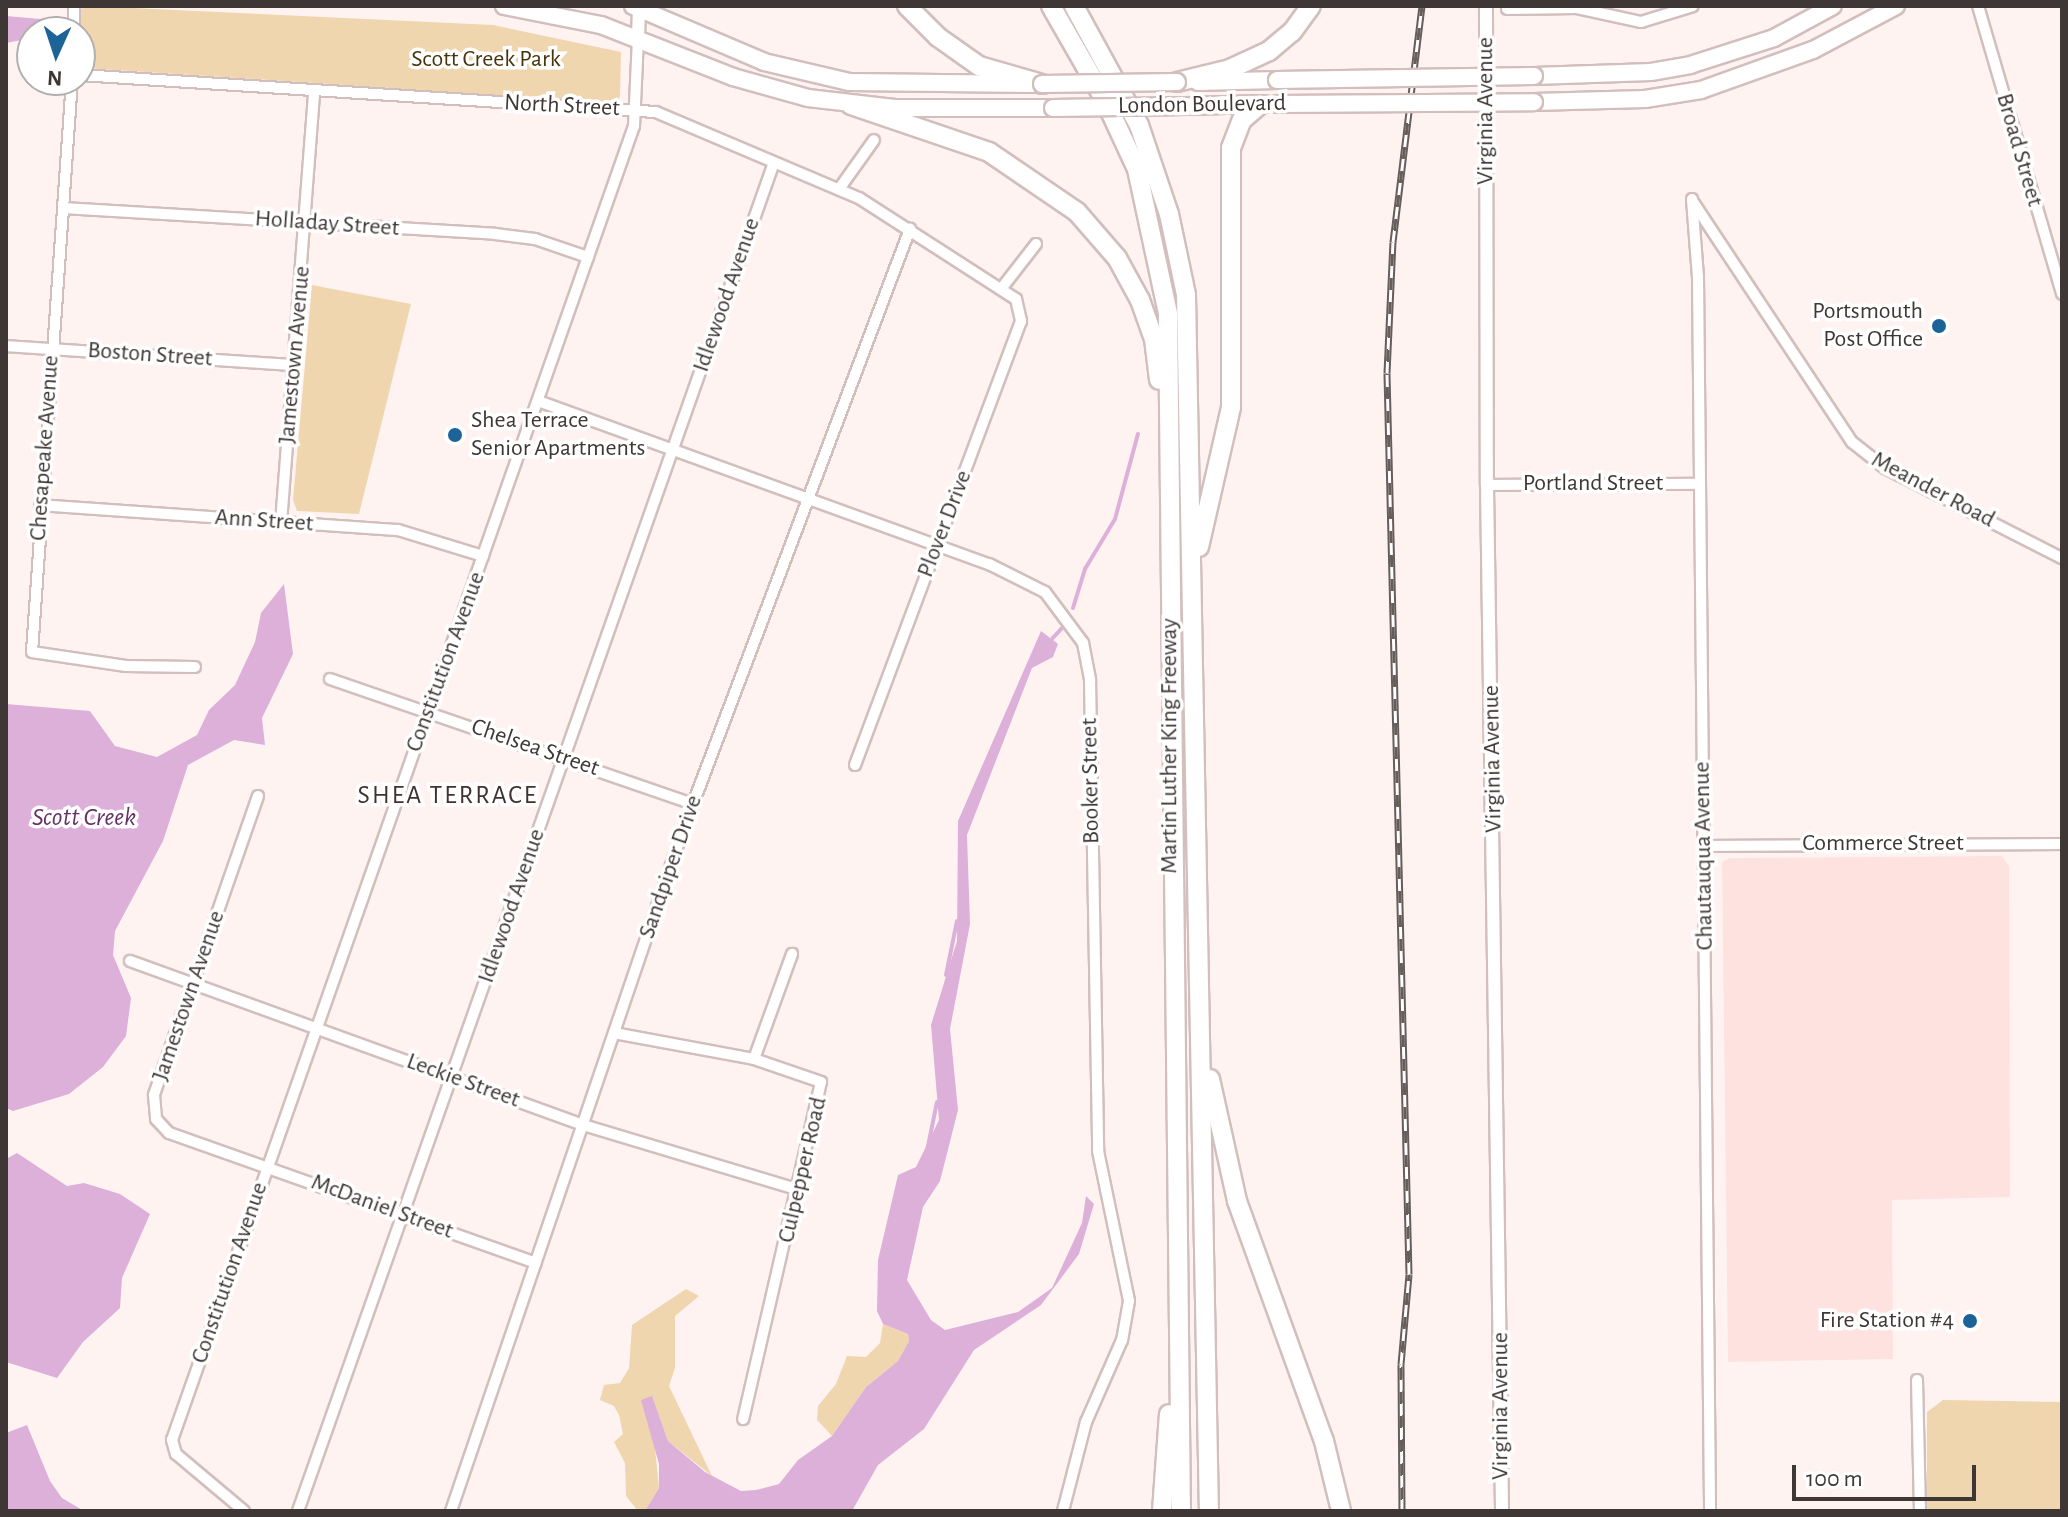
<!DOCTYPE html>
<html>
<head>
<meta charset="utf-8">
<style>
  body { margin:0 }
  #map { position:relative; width:2068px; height:1517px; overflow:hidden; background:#fff3f2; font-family:"Alegreya Sans",sans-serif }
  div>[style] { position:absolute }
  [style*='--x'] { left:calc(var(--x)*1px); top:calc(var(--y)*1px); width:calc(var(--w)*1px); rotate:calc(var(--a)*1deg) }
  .built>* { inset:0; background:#fee2df }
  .green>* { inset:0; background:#efd6ae }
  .water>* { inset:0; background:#dcb0d8 }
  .stream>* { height:4px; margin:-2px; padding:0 2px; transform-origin:2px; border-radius:2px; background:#dcb0d8 }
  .roads { filter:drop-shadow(2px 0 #d2bfbd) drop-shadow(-2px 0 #d2bfbd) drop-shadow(0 2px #d2bfbd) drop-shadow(0 -2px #d2bfbd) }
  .minor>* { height:10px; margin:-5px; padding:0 5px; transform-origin:5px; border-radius:5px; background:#fff }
  .tertiary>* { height:12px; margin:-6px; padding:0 6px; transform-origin:6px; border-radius:6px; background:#fff }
  .primary>* { height:16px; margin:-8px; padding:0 8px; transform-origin:8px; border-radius:8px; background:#fff }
  .motorway>* { height:18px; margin:-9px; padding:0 9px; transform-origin:9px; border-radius:9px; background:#fff }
  .rail>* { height:7px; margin-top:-3.5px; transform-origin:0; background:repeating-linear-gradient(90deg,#fff 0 12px,#665e5d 0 24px); box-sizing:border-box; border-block:2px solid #665e5d }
  .bridges { filter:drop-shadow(2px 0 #d2bfbd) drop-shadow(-2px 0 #d2bfbd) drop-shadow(0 2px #d2bfbd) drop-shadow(0 -2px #d2bfbd) }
  .primary-bridge>* { height:16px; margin:-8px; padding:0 8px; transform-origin:8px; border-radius:8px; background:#fff }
  .dots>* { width:22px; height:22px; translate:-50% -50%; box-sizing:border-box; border:4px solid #fff; border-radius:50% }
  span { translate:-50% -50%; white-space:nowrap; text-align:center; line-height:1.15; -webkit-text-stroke:7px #fff; paint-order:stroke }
  .park-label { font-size:24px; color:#49350c }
  .street-label { font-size:24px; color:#3e3736 }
  .poi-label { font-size:24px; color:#3e3736 }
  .right { translate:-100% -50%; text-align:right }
  .left { translate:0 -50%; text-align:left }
  .neighbourhood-label { font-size:26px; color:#413231; letter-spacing:2px }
  .water-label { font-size:26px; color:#663164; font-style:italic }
  .frame { position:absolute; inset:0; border:8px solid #3e3736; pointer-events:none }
  .north { position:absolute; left:16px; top:16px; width:80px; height:80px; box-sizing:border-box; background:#fff; border:2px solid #b2afaf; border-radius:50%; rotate:183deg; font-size:22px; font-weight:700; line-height:32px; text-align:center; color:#3e3736 }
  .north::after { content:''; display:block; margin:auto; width:28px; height:36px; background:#1d6397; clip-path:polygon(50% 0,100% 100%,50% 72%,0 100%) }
  .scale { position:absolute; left:1792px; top:1465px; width:184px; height:36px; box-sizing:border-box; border:4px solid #3e3736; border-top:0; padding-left:10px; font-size:24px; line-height:28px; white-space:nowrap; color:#3e3736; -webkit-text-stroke:6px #fff; paint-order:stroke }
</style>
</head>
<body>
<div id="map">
  <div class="built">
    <div style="clip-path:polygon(2002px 856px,2009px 866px,2010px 1197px,1892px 1200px,1893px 1359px,1728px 1362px,1722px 862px,1730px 858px)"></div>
  </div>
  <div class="green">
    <div style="clip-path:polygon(90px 6px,493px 25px,621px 52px,620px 96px,618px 103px,85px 68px,80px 65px,78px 32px,80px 9px)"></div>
    <div style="clip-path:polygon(312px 285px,411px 304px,359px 514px,297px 511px,293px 500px)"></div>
    <div style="clip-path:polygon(686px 1289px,699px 1296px,675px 1316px,675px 1368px,669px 1386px,712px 1476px,668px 1441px,652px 1397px,642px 1400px,654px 1438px,659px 1488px,645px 1511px,638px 1511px,626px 1496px,625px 1463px,614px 1442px,623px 1434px,619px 1415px,614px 1406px,600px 1400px,604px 1385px,620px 1383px,629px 1368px,632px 1325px)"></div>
    <div style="clip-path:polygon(883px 1324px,908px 1334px,909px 1341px,898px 1361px,866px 1387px,832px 1436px,817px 1420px,818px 1406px,836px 1384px,847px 1356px,866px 1357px,880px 1343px)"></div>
    <div style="clip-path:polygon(1943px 1400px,2062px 1402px,2062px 1511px,1927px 1511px,1927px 1412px)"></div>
  </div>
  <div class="water">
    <div style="clip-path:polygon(6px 16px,52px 20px,59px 24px,59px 32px,32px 32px,32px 38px,6px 43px)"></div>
    <div style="clip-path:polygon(284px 584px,293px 654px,262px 718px,265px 745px,234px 740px,188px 765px,163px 841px,115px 931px,113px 955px,131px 998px,126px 1036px,103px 1067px,69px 1094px,13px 1111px,6px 1108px,6px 704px,90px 711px,115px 746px,157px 757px,197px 735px,209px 710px,235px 685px,255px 642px,261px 613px)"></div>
    <div style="clip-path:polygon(1041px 631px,1058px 644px,1053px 657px,1032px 668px,967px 835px,970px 924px,950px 1029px,958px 1110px,940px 1181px,923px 1207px,907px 1280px,931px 1320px,945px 1330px,1018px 1312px,1052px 1288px,1082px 1223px,1086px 1196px,1094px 1204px,1079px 1254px,1041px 1305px,974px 1350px,924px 1429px,878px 1465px,852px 1511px,645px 1511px,659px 1488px,659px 1464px,641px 1400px,652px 1396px,668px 1441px,705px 1472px,741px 1491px,756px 1490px,779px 1484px,798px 1460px,832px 1436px,866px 1387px,898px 1361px,909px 1341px,908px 1334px,883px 1324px,877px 1311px,878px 1260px,898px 1175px,916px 1167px,939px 1120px,931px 1025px,957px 941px,958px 821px)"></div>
    <div style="clip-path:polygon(17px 1153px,67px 1186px,84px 1183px,120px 1194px,150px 1214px,122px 1278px,120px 1308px,83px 1342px,57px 1378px,6px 1362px,6px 1159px)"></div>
    <div style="clip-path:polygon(27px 1425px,50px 1481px,62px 1498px,84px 1511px,6px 1511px,6px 1433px)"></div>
  </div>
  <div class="stream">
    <div style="--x:1073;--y:608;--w:41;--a:-72.9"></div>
    <div style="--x:1085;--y:569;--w:58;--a:-59"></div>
    <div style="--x:1115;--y:519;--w:88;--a:-74.9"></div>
    <div style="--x:1049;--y:642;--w:21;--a:-47"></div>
    <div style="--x:946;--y:975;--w:55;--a:-78.5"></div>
    <div style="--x:926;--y:1156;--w:55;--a:-78.5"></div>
  </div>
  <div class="roads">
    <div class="minor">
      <div style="--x:1978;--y:6;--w:300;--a:73.7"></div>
      <div style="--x:1507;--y:9;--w:70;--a:-0.8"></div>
      <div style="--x:1577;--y:8;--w:66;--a:12.3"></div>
      <div style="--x:1641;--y:22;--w:54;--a:-17.1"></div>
      <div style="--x:74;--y:32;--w:26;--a:-90"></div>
      <div style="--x:80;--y:75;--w:577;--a:3.68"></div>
      <div style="--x:656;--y:112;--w:220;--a:23"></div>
      <div style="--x:859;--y:198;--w:187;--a:32.8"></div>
      <div style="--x:1016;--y:299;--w:23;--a:77"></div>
      <div style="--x:1021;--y:321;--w:474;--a:110.5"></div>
      <div style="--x:72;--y:80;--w:573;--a:94"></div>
      <div style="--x:32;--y:652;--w:95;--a:8.5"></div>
      <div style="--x:126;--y:666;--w:69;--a:0.8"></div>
      <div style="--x:839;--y:189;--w:60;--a:-54.5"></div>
      <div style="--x:1692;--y:199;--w:78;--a:85.6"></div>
      <div style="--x:1698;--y:277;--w:1234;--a:89.44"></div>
      <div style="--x:1693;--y:202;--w:288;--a:56.5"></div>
      <div style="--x:1852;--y:442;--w:42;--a:38.2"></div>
      <div style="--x:1885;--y:468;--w:199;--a:27"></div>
      <div style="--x:63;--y:208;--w:433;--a:3.4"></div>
      <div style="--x:495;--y:234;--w:40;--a:7.1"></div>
      <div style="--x:535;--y:239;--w:56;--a:18.8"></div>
      <div style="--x:1001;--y:289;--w:57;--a:-52.1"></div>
      <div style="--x:6;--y:346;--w:289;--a:3.8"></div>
      <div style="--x:538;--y:401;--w:480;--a:19.9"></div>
      <div style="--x:989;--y:564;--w:63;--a:26.6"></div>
      <div style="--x:1045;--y:592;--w:64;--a:53.3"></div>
      <div style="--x:1083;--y:643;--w:38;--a:79"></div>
      <div style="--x:1090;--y:680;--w:471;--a:89"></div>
      <div style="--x:1098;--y:1151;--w:153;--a:78.3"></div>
      <div style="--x:1129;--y:1301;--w:40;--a:100"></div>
      <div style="--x:1122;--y:1340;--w:90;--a:113.7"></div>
      <div style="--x:1086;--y:1422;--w:92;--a:104.5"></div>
      <div style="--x:1487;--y:485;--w:213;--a:-0.3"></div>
      <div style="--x:40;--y:505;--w:359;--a:4"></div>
      <div style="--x:398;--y:530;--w:89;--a:17"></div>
      <div style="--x:281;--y:523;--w:433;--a:-85.6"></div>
      <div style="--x:330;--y:679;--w:384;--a:19"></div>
      <div style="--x:258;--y:796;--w:317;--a:109.2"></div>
      <div style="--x:154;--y:1095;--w:24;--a:85"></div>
      <div style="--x:156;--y:1119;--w:19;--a:47"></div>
      <div style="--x:169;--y:1133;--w:389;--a:19.5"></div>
      <div style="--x:1704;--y:846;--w:358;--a:-0.3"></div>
      <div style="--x:130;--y:961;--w:482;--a:19.9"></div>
      <div style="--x:583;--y:1125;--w:226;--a:16.7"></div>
      <div style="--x:614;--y:1033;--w:142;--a:10.5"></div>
      <div style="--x:754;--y:1059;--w:71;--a:18.9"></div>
      <div style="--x:821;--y:1082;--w:346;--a:103"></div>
      <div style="--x:754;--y:1059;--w:112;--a:-70.1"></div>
      <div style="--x:1917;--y:1380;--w:131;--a:88.7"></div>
      <div style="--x:244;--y:1511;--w:89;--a:-140"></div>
      <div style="--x:176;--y:1454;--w:15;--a:-106"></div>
      <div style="--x:172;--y:1440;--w:1393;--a:-70.63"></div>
      <div style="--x:634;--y:126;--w:89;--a:-87.4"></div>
      <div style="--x:298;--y:1511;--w:1427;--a:-70.56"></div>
      <div style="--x:451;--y:1511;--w:716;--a:-71.19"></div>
      <div style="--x:682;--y:833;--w:646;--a:-69.32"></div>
    </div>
    <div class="tertiary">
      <div style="--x:1486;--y:6;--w:479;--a:89.9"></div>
      <div style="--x:1487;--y:485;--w:1026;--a:89.16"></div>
      <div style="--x:638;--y:37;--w:31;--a:-88"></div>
    </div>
    <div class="primary">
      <div style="--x:504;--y:6;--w:99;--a:11.1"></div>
      <div style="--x:601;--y:25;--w:142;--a:21.5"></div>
      <div style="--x:733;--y:77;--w:78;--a:15.6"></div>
      <div style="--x:808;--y:98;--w:87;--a:6.6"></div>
      <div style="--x:894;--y:108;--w:159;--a:0"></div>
      <div style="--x:633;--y:6;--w:142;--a:23.1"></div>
      <div style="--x:764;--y:62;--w:87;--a:13.2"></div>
      <div style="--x:849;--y:82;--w:184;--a:0.6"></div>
      <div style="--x:1534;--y:76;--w:117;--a:-2"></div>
      <div style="--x:1651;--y:72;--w:40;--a:-10"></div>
      <div style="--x:1690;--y:65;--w:88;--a:-17.8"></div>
      <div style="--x:1774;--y:38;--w:67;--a:-28.5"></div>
      <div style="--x:1198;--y:82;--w:79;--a:-1.5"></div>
      <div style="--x:1534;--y:102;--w:111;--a:-1.5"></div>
      <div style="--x:1645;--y:99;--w:57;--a:-9.1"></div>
      <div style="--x:1701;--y:90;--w:119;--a:-19.7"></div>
      <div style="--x:1813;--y:50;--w:94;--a:-27.9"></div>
      <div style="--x:1187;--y:106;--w:78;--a:-1.5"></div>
    </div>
    <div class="motorway">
      <div style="--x:907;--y:6;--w:44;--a:45"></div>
      <div style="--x:938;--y:37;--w:50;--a:35.3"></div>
      <div style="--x:979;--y:66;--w:66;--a:15.9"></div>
      <div style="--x:1051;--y:6;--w:106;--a:60.1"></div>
      <div style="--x:1104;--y:98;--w:78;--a:65.1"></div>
      <div style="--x:1137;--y:169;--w:148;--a:77.9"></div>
      <div style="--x:1168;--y:314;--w:1197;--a:89.38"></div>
      <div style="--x:1074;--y:6;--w:136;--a:61.4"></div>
      <div style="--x:1139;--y:125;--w:94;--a:71.4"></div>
      <div style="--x:1169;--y:214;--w:83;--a:78.1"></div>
      <div style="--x:1186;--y:295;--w:1216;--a:88.92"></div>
      <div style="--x:1177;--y:82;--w:55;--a:-13.8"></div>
      <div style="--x:1230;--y:69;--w:43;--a:-24.8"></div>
      <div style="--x:1269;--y:51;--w:30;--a:-40"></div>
      <div style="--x:1292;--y:32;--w:32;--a:-54"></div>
      <div style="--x:851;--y:105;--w:146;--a:18.8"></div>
      <div style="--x:989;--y:152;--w:107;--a:34.3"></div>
      <div style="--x:1077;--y:212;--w:61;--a:49"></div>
      <div style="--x:1117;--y:258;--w:48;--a:61.3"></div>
      <div style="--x:1140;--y:300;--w:41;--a:70.3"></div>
      <div style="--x:1154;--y:339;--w:41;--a:83"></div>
      <div style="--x:1199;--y:547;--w:144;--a:-77.1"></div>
      <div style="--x:1231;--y:407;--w:259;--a:-90"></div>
      <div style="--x:1231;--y:148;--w:30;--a:-69"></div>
      <div style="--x:1242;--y:120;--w:23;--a:-41"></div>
      <div style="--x:1210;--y:1079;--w:125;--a:77.5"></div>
      <div style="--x:1237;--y:1201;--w:255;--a:70.1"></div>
      <div style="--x:1324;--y:1441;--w:72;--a:76.3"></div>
      <div style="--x:1162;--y:1511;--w:97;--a:-85.9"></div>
    </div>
  </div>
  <div class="rail">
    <div style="--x:1402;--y:1511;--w:147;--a:-90.4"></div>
    <div style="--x:1401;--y:1364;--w:90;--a:-84.9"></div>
    <div style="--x:1409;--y:1274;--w:901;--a:-91.4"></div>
    <div style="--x:1387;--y:373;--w:131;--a:-87.4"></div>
    <div style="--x:1393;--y:242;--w:238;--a:-83"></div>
  </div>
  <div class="bridges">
    <div class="primary-bridge">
      <div style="--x:1277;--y:80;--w:257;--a:-0.9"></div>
      <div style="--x:1042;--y:84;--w:135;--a:-0.8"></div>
      <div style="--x:1277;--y:104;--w:257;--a:-0.4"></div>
      <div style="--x:1053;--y:108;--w:134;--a:-0.9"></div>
    </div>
  </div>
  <div class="dots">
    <div style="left:1939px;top:326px;background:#1d6397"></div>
    <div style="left:455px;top:435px;background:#1d6397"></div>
    <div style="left:1970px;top:1321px;background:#1d6397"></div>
  </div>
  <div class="park-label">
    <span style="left:486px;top:60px">Scott Creek Park</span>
  </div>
  <div class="street-label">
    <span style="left:1202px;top:105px;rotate:-1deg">London Boulevard</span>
    <span style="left:562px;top:106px;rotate:3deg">North Street</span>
    <span style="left:1486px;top:111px;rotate:-90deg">Virginia Avenue</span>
    <span style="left:2019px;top:150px;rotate:74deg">Broad Street</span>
    <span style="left:327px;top:224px;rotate:4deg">Holladay Street</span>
    <span style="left:727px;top:295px;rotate:-71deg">Idlewood Avenue</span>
    <span style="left:150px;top:355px;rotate:4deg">Boston Street</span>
    <span style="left:295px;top:355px;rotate:-85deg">Jamestown Avenue</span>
    <span style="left:45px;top:448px;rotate:-86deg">Chesapeake Avenue</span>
    <span style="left:1593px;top:484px">Portland Street</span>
    <span style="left:1933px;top:490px;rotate:28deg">Meander Road</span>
    <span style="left:264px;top:521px;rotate:4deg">Ann Street</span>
    <span style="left:945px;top:524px;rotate:-69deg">Plover Drive</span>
    <span style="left:446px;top:662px;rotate:-70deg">Constitution Avenue</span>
    <span style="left:1170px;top:746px;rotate:-90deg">Martin Luther King Freeway</span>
    <span style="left:535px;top:748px;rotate:19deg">Chelsea Street</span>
    <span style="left:1493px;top:759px;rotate:-91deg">Virginia Avenue</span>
    <span style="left:1091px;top:781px;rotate:-91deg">Booker Street</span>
    <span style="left:1883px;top:844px">Commerce Street</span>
    <span style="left:1704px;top:856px;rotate:-91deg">Chautauqua Avenue</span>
    <span style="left:671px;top:867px;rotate:-71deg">Sandpiper Drive</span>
    <span style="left:512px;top:906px;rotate:-71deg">Idlewood Avenue</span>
    <span style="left:189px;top:996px;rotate:-71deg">Jamestown Avenue</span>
    <span style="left:463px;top:1081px;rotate:20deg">Leckie Street</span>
    <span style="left:803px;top:1170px;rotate:-77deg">Culpepper Road</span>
    <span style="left:382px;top:1207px;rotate:20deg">McDaniel Street</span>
    <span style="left:230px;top:1273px;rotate:-71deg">Constitution Avenue</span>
    <span style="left:1501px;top:1406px;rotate:-90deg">Virginia Avenue</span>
  </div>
  <div class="poi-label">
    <span class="right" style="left:1923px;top:326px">Portsmouth<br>Post Office</span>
    <span class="left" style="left:471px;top:435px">Shea Terrace<br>Senior Apartments</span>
    <span class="right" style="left:1954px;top:1321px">Fire Station #4</span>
  </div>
  <div class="neighbourhood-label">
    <span style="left:448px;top:796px">SHEA TERRACE</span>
  </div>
  <div class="water-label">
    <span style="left:84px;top:818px">Scott Creek</span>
  </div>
  <div class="frame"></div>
  <div class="north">N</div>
  <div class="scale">100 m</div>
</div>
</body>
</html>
